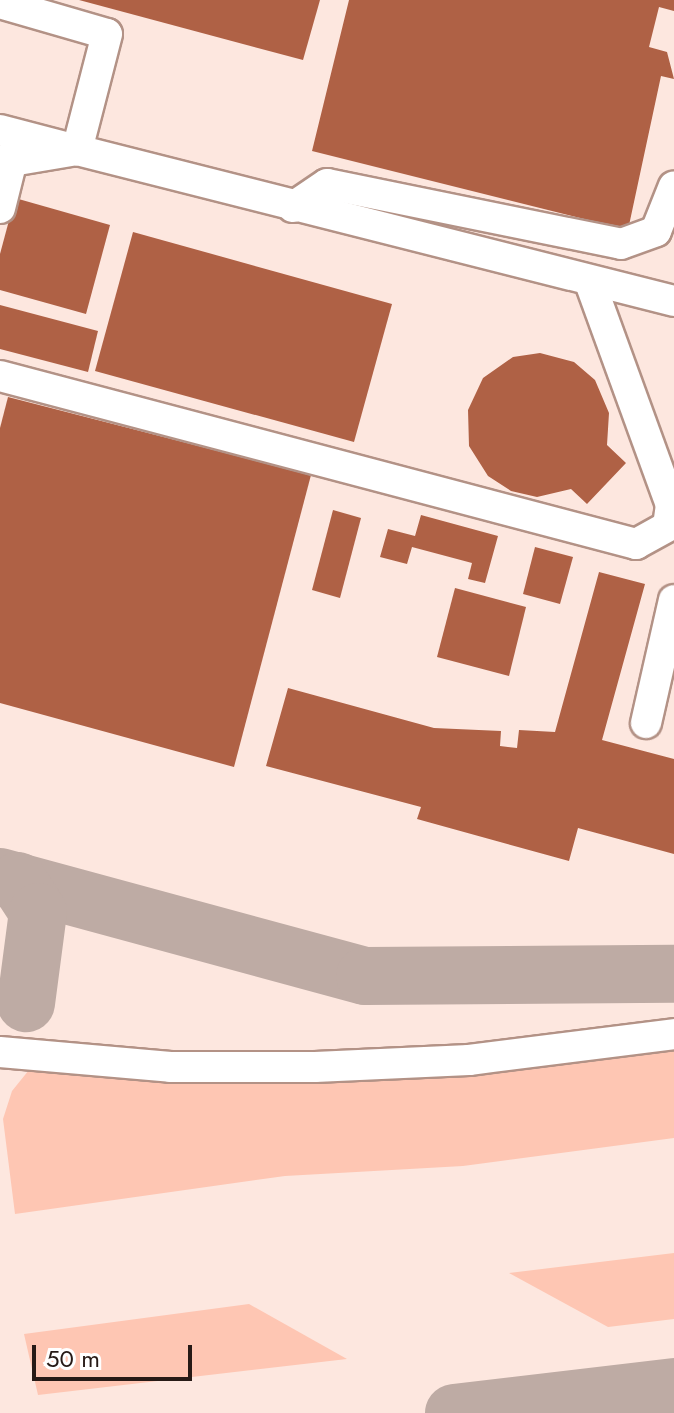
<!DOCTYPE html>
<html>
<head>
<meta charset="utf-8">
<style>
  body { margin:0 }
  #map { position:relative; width:674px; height:1413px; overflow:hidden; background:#fde7df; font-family:Jost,sans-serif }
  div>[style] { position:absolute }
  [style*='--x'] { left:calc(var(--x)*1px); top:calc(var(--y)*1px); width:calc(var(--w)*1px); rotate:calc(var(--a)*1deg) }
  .green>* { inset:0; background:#fec6b3 }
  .taxiway>* { height:58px; margin:-29px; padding:0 29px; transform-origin:29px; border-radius:29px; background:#beaba4 }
  .building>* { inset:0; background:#af6145 }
  .roads { filter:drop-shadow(2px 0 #b39286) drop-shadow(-2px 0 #b39286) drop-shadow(0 2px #b39286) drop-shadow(0 -2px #b39286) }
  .minor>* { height:30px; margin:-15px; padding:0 15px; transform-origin:15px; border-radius:15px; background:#fff }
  span { translate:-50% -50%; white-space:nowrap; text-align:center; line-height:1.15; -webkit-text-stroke:8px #fff; paint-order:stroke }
  .scale { position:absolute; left:32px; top:1345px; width:160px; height:36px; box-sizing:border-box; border:4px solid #271a16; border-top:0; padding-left:10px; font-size:24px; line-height:28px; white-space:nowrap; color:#271a16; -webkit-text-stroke:6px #fff; paint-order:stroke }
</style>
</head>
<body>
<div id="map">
  <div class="green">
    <div style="clip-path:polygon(674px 1043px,674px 1138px,463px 1166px,285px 1176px,15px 1214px,3px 1119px,12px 1091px,33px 1065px)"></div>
    <div style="clip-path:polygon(674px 1253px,674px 1319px,608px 1327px,509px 1273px)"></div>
    <div style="clip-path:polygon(249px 1304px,347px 1359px,38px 1395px,24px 1334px)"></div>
  </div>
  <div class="taxiway">
    <div style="--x:0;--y:877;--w:378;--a:15.2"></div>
    <div style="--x:365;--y:976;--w:309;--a:-0.4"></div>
    <div style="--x:18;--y:881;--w:37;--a:57"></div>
    <div style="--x:38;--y:912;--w:92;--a:97.5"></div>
    <div style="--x:454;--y:1413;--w:222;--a:-6.7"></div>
  </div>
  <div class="building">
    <div style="clip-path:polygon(79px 0,320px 0,303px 60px)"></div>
    <div style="clip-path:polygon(349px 0,674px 0,674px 11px,659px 7px,649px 47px,667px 52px,674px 79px,661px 76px,628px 230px,312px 151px)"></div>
    <div style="clip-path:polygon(15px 198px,110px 225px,86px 314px,0 290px,0 254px)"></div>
    <div style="clip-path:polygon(133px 232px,392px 304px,354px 442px,95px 371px)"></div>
    <div style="clip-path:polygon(0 305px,98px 331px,88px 372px,0 349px)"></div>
    <div style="clip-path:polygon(540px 353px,574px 362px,595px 380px,609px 413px,607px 445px,626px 463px,587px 504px,571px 489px,537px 497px,511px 491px,488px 476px,469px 446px,468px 410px,483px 378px,513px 357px)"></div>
    <div style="clip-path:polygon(8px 397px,311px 475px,234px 767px,0 703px,0 428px)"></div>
    <div style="clip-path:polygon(333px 510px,361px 518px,340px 598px,312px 590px)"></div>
    <div style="clip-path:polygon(421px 515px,498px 536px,485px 583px,468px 579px,472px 563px,412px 547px,407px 564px,380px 557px,388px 529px,415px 536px)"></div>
    <div style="clip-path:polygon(535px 547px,573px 557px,560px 604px,523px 594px)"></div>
    <div style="clip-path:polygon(599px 572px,645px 584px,602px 740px,674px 759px,674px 854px,578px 828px,569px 861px,417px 819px,421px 807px,266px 766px,288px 688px,434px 728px,501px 731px,500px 746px,517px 748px,519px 730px,555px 732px)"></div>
    <div style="clip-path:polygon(455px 588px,526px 607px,509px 676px,437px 657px)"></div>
  </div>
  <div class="roads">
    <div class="minor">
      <div style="--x:0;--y:3;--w:111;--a:16.2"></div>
      <div style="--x:107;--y:34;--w:120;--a:104.5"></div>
      <div style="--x:77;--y:150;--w:616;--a:14.19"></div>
      <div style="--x:0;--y:130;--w:80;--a:14.6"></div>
      <div style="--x:77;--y:150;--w:78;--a:170.4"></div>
      <div style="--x:293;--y:207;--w:41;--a:-34.1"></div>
      <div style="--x:327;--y:184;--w:300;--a:11.5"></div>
      <div style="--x:621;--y:244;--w:37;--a:-20"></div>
      <div style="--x:656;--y:231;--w:48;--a:-68.2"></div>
      <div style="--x:0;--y:208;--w:62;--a:-76"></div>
      <div style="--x:0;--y:376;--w:658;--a:14.8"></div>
      <div style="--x:636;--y:544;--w:37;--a:-29"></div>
      <div style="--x:668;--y:526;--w:21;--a:-82"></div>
      <div style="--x:671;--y:505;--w:237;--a:-110"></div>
      <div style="--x:646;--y:723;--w:126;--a:-77.2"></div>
      <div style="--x:0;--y:1052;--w:171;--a:5"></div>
      <div style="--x:170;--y:1067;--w:145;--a:0"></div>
      <div style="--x:315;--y:1067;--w:154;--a:-2.6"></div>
      <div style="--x:469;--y:1060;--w:207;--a:-7.2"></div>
    </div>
  </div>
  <div class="scale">50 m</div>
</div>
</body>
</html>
